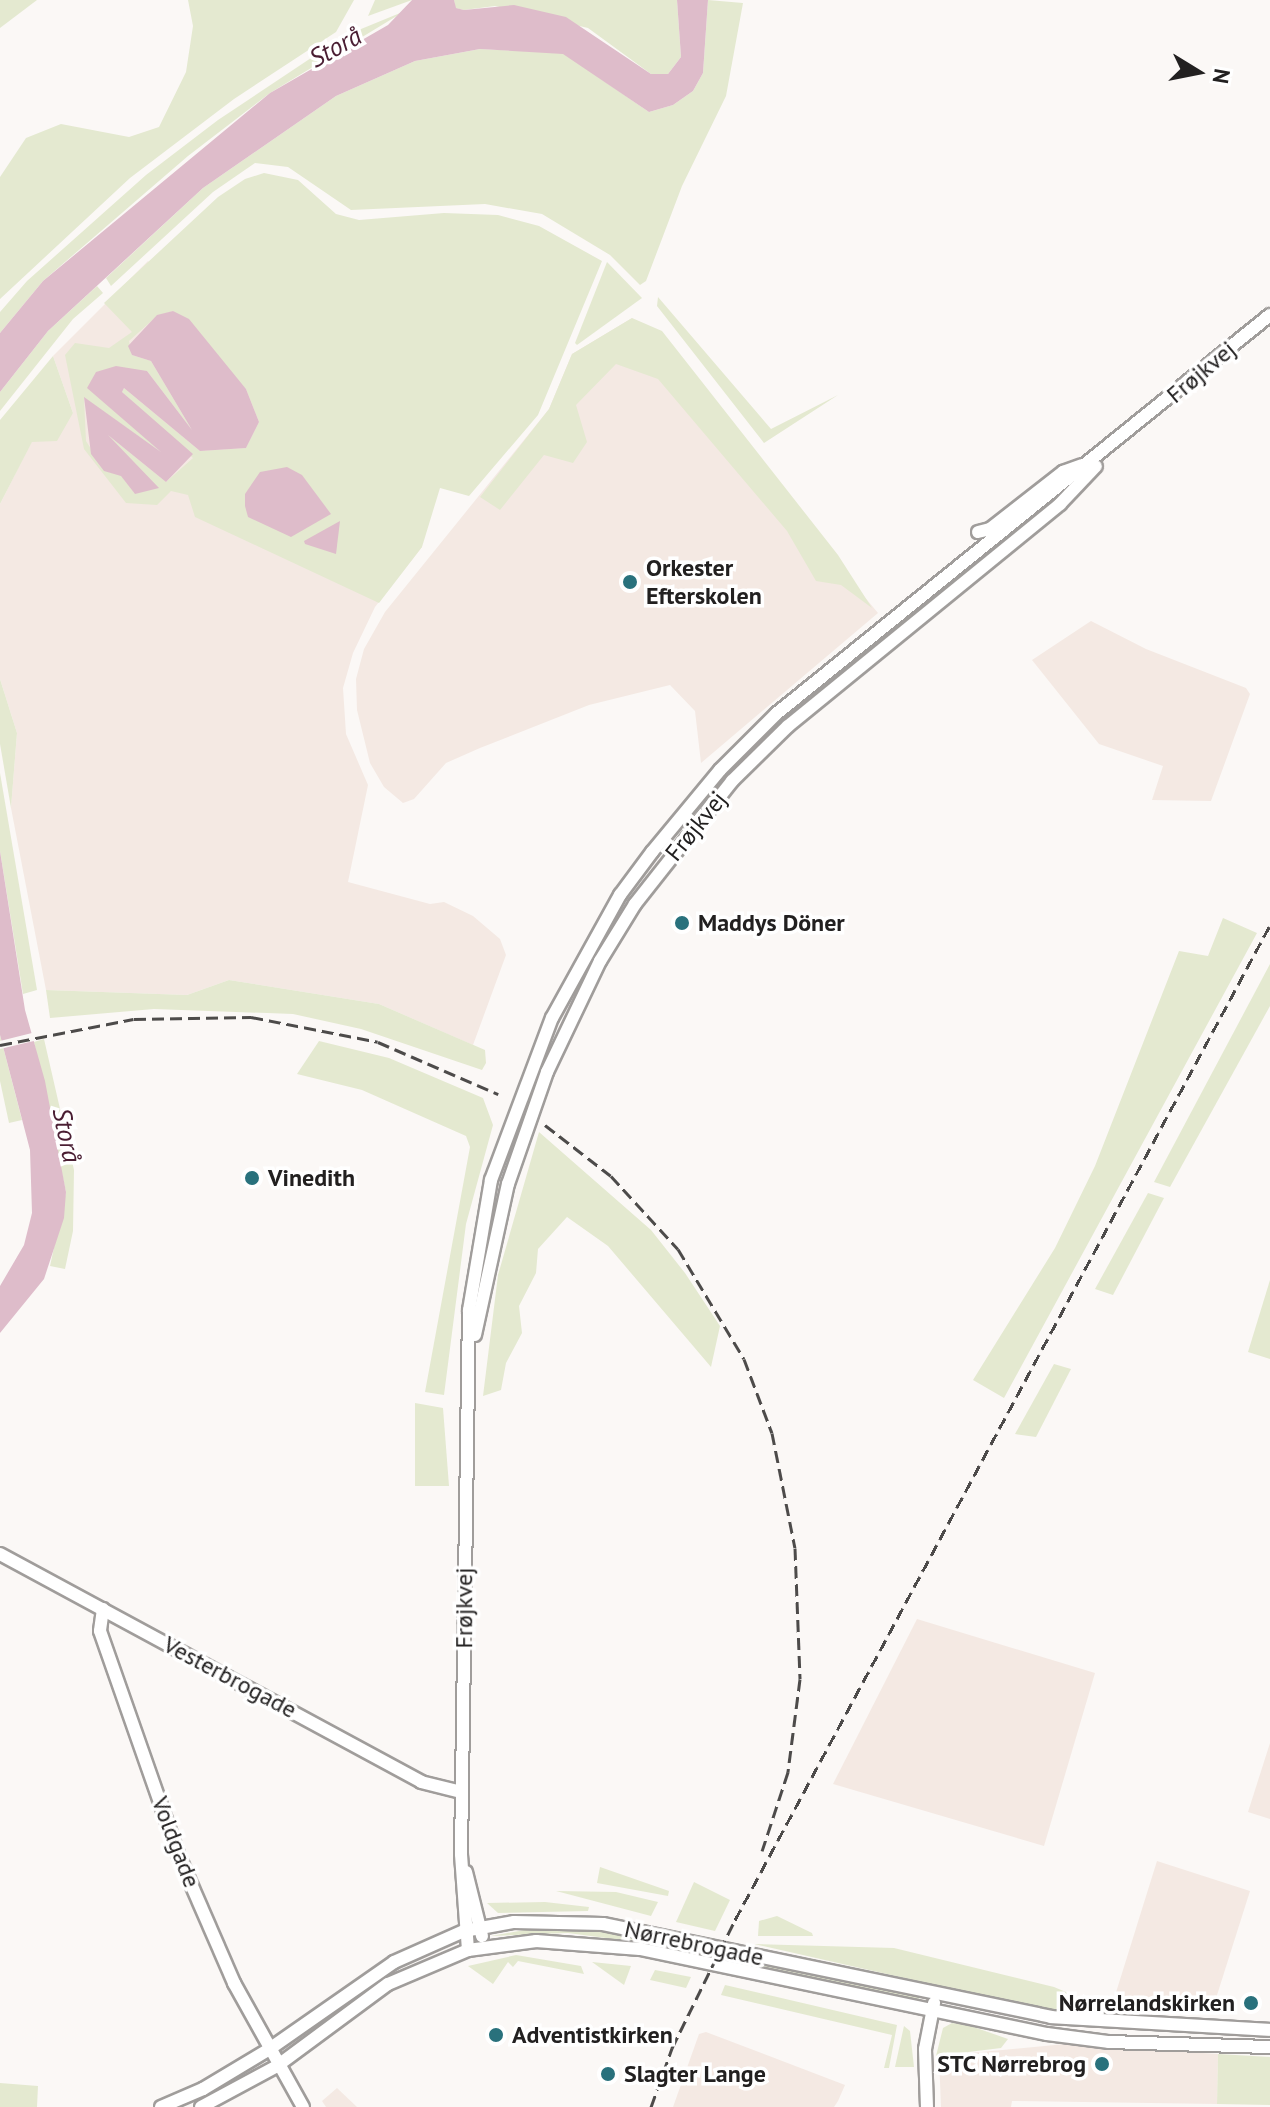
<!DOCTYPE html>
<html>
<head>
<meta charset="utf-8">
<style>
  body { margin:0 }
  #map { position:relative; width:1270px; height:2107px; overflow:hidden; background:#fbf8f6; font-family:"PT Sans",sans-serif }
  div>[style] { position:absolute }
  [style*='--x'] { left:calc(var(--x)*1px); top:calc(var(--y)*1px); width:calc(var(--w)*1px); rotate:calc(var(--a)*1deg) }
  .built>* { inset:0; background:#f4e9e3 }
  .green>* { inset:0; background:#e4e9d0 }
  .water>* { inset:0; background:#debcca }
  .pier>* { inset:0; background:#fbf8f6 }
  .roads { filter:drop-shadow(2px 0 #a09d9b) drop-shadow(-2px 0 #a09d9b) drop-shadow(0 2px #a09d9b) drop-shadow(0 -2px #a09d9b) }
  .secondary>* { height:12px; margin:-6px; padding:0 6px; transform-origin:6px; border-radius:6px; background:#fff }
  .rail>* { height:3px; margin-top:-1.5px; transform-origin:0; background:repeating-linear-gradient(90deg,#4d4b4a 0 12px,transparent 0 18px) }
  .dots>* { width:22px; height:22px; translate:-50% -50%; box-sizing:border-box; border:4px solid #fff; border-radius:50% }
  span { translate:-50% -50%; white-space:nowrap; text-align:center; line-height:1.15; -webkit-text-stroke:7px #fff; paint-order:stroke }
  .street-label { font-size:24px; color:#222020 }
  .poi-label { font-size:24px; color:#222020; font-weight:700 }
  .left { translate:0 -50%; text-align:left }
  .right { translate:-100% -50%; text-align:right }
  .water-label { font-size:26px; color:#4a1e33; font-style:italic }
  .north { position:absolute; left:1158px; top:32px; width:80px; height:80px; -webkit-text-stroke:6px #fff; paint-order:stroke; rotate:100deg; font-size:22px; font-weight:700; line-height:32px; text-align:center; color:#222020 }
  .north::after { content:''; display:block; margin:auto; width:28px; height:36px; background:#222020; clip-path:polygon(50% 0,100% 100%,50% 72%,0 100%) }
</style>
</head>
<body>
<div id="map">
  <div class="built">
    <div style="clip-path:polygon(148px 261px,422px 547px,375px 607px,353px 653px,343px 688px,346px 734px,368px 785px,348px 882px,430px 904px,444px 902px,473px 916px,500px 939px,506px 955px,473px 1045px,379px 1004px,229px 980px,187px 995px,46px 990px,11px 808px,17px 733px,0 679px,0 504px,32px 441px,73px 413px,53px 356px)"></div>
    <div style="clip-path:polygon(632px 318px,878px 613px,701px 763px,695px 711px,670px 685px,589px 705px,480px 748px,446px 763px,414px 799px,403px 803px,384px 787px,370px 763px,357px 710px,356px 679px,364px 649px,385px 612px,549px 409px,572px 354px)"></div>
    <div style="clip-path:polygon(1091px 621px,1146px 649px,1246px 688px,1250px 694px,1211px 801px,1152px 800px,1163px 766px,1099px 744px,1032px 660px)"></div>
    <div style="clip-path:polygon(917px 1619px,1095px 1673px,1044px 1846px,833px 1784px)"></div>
    <div style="clip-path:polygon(1270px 1743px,1270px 1819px,1248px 1812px)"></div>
    <div style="clip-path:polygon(1157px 1861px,1250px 1891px,1211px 2014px,1113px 2002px)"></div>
    <div style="clip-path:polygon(706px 2032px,845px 2085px,838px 2101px,834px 2107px,673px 2107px,699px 2034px)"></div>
    <div style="clip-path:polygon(1065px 2044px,1218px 2054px,1217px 2104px,1012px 2101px,1011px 2107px,941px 2107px,939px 2056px)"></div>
    <div style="clip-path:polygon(337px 2088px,357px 2107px,326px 2107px,322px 2101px)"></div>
  </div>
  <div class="green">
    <div style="clip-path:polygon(0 0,37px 0,0 28px)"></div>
    <div style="clip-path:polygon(188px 0,354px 0,336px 32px,234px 99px,130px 178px,0 299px,0 177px,26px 138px,61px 124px,129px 137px,159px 127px,186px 72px,193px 26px)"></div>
    <div style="clip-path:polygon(375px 0,412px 0,368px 16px)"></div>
    <div style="clip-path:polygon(454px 0,677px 0,681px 57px,668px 74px,651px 74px,588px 28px,495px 6px,464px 10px,455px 8px)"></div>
    <div style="clip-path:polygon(708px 0,743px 3px,726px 96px,682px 186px,646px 281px,640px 285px,610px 255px,542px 214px,485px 204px,351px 210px,288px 167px,255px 163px,213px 192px,111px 286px,106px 278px,203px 188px,336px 96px,415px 61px,480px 49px,563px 53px,649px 112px,673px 105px,693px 91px,703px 73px)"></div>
    <div style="clip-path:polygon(405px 11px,270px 93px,188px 156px,43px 281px,0 333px,0 312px,27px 281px,146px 175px,218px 120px,344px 36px)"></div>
    <div style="clip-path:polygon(evenodd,264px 173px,298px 180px,336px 214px,359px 220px,444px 213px,498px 215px,539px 226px,602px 261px,538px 415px,469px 496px,440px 488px,422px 547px,379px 603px,195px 517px,188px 495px,171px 491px,157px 505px,126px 503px,84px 449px,65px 355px,75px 343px,109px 348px,132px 332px,104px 303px,218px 197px,245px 179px,264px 173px,173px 311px,246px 389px,259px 422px,246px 448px,200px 451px,124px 388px,122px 392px,193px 458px,166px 482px,108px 435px,135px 494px,121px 475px,105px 471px,86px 441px,84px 398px,161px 452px,96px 372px,147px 371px,192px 430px,151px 361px,132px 355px,129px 341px,157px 316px,173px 311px)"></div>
    <div style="clip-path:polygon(607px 262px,642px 298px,577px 345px,575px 343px)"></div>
    <div style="clip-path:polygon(97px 286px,103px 293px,73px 319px,0 411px,0 392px,48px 331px)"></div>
    <div style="clip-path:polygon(658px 297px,771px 429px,838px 395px,764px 443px,657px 306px)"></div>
    <div style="clip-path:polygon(632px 318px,662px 331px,838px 555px,872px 608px,841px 585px,816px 581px,787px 531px,658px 379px,616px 364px,576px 405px,587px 442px,573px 463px,544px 455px,500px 510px,480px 497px,549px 409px,572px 354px)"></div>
    <div style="clip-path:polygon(53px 356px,73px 413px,57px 441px,32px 442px,0 504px,0 420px)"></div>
    <div style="clip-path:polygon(0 679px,17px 733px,11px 808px,0 744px)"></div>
    <div style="clip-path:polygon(0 773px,37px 990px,23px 994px,0 851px)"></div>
    <div style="clip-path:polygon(1223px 918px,1257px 933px,1004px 1398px,973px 1380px,1055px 1248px,1095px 1166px,1179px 951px,1208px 956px)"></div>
    <div style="clip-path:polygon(1270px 964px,1270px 1006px,1170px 1187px,1154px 1182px)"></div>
    <div style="clip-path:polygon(229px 980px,379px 1004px,485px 1050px,486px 1063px,482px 1070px,361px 1029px,293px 1014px,154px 1009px,50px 1018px,46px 990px,187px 995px)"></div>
    <div style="clip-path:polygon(0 1035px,22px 1120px,9px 1123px,0 1081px)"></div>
    <div style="clip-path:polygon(44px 1039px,74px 1170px,73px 1231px,65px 1269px,50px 1266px,66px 1192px,34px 1042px)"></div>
    <div style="clip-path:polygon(319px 1041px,389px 1058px,483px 1098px,493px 1125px,466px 1224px,444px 1395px,425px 1392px,470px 1147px,466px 1136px,362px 1090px,297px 1074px)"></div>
    <div style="clip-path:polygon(539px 1132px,651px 1230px,685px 1273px,720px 1326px,711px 1367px,608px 1246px,567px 1217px,538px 1249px,536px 1273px,519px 1306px,522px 1333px,506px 1363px,501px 1390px,483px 1396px,498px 1275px)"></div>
    <div style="clip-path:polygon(1148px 1193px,1164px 1198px,1113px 1295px,1095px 1289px)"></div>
    <div style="clip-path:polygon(1270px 1280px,1270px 1359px,1248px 1352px)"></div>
    <div style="clip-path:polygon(1054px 1364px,1071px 1369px,1036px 1437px,1015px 1434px)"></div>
    <div style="clip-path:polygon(415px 1403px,443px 1408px,449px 1486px,415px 1486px)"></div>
    <div style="clip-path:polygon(600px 1867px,669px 1891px,668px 1896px,597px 1883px)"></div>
    <div style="clip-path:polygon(694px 1882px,730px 1900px,715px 1931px,676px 1922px)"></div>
    <div style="clip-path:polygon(556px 1891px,616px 1892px,658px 1902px,651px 1916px)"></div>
    <div style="clip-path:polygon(545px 1902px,589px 1907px,588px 1911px,498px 1913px,487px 1903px)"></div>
    <div style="clip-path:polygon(777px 1916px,812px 1933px,813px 1936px,758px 1936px,759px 1921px)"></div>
    <div style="clip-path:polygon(541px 1927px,577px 1927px,645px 1938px,644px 1943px,568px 1933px,491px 1936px)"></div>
    <div style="clip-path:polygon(754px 1944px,894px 1948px,1054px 1987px,1118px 2014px,1041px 2009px)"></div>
    <div style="clip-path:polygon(516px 1955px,581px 1966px,584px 1974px,518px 1961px,513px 1967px,508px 1962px,493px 1984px,468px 1966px)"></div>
    <div style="clip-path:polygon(736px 1958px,918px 1996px,920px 2000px,735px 1962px)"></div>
    <div style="clip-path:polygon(592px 1962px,631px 1966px,624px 1985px)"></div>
    <div style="clip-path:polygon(655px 1970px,691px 1977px,686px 1988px,650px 1980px)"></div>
    <div style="clip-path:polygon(725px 1985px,897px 2025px,889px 2068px,884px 2068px,892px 2035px,721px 1995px)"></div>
    <div style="clip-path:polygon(952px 2023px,968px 2025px,1008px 2039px,1001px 2048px,936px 2056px,943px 2028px)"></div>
    <div style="clip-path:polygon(904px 2026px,910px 2031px,914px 2067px,895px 2067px)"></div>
    <div style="clip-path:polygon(1218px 2054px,1270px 2057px,1270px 2105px,1217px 2104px)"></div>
    <div style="clip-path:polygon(0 2083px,38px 2086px,37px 2107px,0 2107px)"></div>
  </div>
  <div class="water">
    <div style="clip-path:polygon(412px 0,454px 0,456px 8px,464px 10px,514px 5px,566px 17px,651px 74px,668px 74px,681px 57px,677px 0,708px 0,703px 73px,693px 91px,673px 105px,649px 112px,563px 54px,480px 49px,415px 61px,336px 96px,203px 188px,48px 331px,0 392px,0 333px,43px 281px,270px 93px,388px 25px)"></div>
    <div style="clip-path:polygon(173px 311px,189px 319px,246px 389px,259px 422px,246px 448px,200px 451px,124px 388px,122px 392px,193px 454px,166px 482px,108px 435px,159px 488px,135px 494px,121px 476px,104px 471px,91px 454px,84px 397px,161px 452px,87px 388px,96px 372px,116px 366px,147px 371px,192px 430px,151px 361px,132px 355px,128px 346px,157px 315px)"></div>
    <div style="clip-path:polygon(287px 467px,302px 475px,331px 514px,291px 537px,248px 517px,245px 506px,245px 494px,260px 472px)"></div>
    <div style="clip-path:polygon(340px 521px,336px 554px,305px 544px,304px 541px)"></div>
    <div style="clip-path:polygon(0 851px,25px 1010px,45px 1081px,66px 1192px,64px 1218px,44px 1279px,0 1333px,0 1286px,24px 1245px,32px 1213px,30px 1150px,0 1035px)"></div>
  </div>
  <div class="pier">
    <div style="clip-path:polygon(36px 1032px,38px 1040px,0 1049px,0 1041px)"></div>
  </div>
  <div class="roads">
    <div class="secondary">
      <div style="--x:978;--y:532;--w:12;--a:-14"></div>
      <div style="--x:990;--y:529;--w:93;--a:-38"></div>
      <div style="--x:1063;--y:472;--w:20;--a:-20"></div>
      <div style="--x:475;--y:1335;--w:155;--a:-77.7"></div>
      <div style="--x:508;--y:1184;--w:119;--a:-70.8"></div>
      <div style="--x:547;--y:1072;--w:123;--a:-64.5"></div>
      <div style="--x:600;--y:961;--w:67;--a:-58.4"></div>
      <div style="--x:635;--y:904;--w:157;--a:-51.7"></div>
      <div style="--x:732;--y:781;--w:78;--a:-44.5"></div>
      <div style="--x:788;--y:726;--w:351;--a:-39.2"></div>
      <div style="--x:1060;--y:504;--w:52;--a:-46.5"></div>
      <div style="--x:0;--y:1554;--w:479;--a:28.4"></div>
      <div style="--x:421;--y:1782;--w:41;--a:14"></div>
      <div style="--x:103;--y:1609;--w:22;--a:98"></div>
      <div style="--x:100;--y:1631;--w:236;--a:70.7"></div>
      <div style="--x:178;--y:1854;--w:141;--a:66.5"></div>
      <div style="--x:234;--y:1983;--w:142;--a:60.9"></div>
      <div style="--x:466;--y:1872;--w:66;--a:76"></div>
      <div style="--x:468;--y:1950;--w:96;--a:-94.2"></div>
      <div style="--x:461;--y:1854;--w:544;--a:-89.16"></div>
      <div style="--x:469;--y:1310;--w:132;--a:-80.4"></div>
      <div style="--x:491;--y:1180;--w:173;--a:-69.4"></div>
      <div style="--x:552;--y:1018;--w:141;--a:-61.1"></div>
      <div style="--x:620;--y:895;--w:54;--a:-53.3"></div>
      <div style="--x:652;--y:852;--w:107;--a:-50.3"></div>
      <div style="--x:720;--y:770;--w:79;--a:-45"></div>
      <div style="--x:776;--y:714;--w:635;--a:-38.93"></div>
      <div style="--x:161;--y:2107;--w:46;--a:-23.2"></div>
      <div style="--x:203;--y:2089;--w:76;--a:-31"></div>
      <div style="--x:268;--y:2050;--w:154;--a:-34.9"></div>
      <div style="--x:394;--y:1962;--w:77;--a:-23.9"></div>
      <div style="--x:464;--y:1931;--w:51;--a:-10.2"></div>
      <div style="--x:514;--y:1922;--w:89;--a:1.3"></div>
      <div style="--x:603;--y:1924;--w:458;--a:11.7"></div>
      <div style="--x:1051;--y:2017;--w:219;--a:3.4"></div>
      <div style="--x:201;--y:2107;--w:86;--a:-28.3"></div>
      <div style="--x:277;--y:2066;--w:138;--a:-36.5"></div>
      <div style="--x:388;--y:1984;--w:87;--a:-23"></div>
      <div style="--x:468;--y:1950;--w:69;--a:-7.5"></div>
      <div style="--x:536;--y:1941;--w:104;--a:4.4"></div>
      <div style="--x:640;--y:1949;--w:416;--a:11.8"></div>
      <div style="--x:1047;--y:2034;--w:63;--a:7.4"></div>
      <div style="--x:1109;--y:2042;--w:161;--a:1.8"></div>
      <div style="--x:927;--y:2107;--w:58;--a:-92"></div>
      <div style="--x:925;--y:2049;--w:47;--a:-78.9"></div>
    </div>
  </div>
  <div class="rail">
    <div style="--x:0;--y:1045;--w:136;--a:-11"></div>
    <div style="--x:134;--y:1019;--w:117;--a:-1"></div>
    <div style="--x:251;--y:1017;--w:129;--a:11.1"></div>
    <div style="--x:378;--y:1042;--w:131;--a:23.4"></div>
    <div style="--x:545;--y:1125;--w:83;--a:37.7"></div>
    <div style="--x:611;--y:1176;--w:99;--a:47.5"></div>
    <div style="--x:678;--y:1249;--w:128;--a:59"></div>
    <div style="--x:744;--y:1359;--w:79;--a:69.3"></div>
    <div style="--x:772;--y:1433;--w:117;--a:78.7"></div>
    <div style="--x:795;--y:1548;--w:131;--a:87.8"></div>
    <div style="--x:800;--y:1679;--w:94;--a:97.4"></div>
    <div style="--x:788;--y:1772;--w:83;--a:108.2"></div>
    <div style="--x:651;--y:2107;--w:63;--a:-70.4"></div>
    <div style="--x:672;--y:2048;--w:143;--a:-63.8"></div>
    <div style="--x:735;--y:1920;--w:1130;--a:-61.73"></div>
  </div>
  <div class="dots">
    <div style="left:630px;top:582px;background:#29717c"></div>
    <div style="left:682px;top:923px;background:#29717c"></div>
    <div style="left:252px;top:1178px;background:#29717c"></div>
    <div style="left:1251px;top:2003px;background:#29717c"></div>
    <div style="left:496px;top:2035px;background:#29717c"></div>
    <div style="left:1102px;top:2064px;background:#29717c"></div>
    <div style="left:608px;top:2074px;background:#29717c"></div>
  </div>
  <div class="street-label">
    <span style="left:1201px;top:372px;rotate:-40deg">Frøjkvej</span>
    <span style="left:696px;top:826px;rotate:-51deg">Frøjkvej</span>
    <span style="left:464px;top:1608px;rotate:-90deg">Frøjkvej</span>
    <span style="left:230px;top:1677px;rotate:28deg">Vesterbrogade</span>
    <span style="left:176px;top:1842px;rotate:69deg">Voldgade</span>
    <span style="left:694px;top:1943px;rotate:12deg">Nørrebrogade</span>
  </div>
  <div class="poi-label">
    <span class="left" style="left:646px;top:582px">Orkester<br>Efterskolen</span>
    <span class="left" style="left:698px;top:923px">Maddys Döner</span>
    <span class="left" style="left:268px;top:1178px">Vinedith</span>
    <span class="right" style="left:1235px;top:2003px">Nørrelandskirken</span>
    <span class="left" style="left:512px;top:2035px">Adventistkirken</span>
    <span class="right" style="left:1086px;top:2064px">STC Nørrebrog</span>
    <span class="left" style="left:624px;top:2074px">Slagter Lange</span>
  </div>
  <div class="water-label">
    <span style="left:335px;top:47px;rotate:-29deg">Storå</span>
    <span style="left:67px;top:1135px;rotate:78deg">Storå</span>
  </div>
  <div class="north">N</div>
</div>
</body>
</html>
